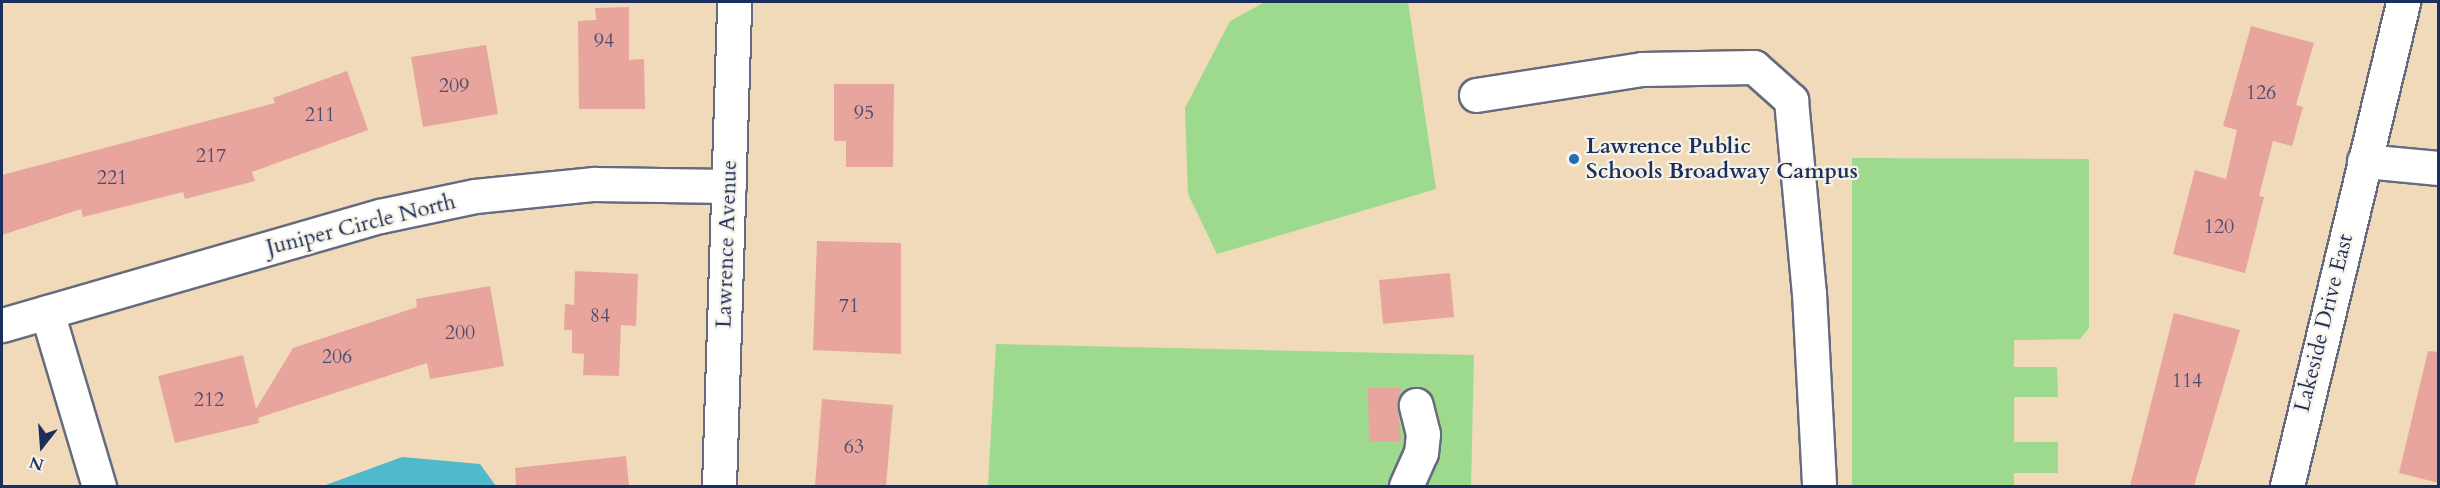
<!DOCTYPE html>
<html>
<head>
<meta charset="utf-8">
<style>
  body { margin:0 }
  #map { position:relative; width:2440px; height:488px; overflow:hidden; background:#f1daba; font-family:Cardo,serif }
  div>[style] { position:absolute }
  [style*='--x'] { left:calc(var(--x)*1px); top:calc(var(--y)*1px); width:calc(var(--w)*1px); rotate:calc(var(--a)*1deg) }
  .green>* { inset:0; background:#9dda8e }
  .water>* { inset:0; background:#50bacd }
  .building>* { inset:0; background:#e8a59d }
  .roads { filter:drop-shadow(2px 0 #666b7e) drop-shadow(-2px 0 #666b7e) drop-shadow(0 2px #666b7e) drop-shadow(0 -2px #666b7e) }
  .minor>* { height:33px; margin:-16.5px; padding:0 16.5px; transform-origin:16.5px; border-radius:16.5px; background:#fff }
  .dots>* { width:16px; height:16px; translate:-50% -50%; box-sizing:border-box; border:3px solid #f7f3e8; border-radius:50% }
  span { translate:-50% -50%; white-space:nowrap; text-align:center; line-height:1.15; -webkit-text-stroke:4.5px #f7f3e8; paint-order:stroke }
  .number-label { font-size:20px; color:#4e4c6e }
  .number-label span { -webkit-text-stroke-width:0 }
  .poi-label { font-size:22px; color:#1b2f5e; font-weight:700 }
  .left { translate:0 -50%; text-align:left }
  .street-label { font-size:22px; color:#1b2f5e }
  .frame { position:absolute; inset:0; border:3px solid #1b2f5e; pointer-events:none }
  .north { position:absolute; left:12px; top:416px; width:60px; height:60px; -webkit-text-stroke:4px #f7f3e8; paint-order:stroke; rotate:197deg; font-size:16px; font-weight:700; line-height:24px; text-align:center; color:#1b2f5e }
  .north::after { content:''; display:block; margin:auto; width:21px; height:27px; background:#1b2f5e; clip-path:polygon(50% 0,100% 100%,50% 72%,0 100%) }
</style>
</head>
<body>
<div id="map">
  <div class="green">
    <div style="clip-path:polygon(1265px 2px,1408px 2px,1436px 189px,1217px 254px,1188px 194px,1185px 108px,1230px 21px)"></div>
    <div style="clip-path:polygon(1852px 158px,2089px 159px,2089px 328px,2080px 339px,2014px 340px,2014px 367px,2057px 367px,2058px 397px,2014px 397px,2014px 442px,2058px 442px,2058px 473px,2014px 473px,2014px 486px,1852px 486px)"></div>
    <div style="clip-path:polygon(996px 344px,1474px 355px,1471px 486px,988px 486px)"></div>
  </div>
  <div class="water">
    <div style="clip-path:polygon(402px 457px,480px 464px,496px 486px,323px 486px)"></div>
  </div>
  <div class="building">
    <div style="clip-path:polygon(629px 7px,629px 60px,644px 59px,645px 109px,579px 109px,578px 21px,596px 20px,595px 8px)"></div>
    <div style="clip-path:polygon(2251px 26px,2314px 43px,2296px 105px,2303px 107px,2292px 146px,2273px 141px,2259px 196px,2264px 197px,2245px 273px,2173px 254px,2195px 170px,2226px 179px,2237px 130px,2223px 126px)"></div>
    <div style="clip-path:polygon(486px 45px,498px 114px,423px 127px,411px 57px)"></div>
    <div style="clip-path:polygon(347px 71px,368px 130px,252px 172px,255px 181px,185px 199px,183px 192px,83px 217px,81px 209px,2px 235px,2px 175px,275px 103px,273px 98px)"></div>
    <div style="clip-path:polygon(834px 84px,894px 84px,893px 167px,846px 167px,846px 141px,834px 141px)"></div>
    <div style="clip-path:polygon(817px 241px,901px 243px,901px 354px,813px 350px)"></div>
    <div style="clip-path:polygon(575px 271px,638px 274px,636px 326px,621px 325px,619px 376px,583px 375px,584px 354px,572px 353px,572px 330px,564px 330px,565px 304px,574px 305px)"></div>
    <div style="clip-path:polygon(1450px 273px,1454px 317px,1383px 324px,1379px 280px)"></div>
    <div style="clip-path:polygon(490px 286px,504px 366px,430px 379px,427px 363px,258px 418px,259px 423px,175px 443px,158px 376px,243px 355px,256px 409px,293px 348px,417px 307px,416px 299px)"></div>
    <div style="clip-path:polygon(2174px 313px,2240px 330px,2194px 486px,2130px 486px)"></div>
    <div style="clip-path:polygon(2428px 351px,2439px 352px,2439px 483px,2399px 473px)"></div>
    <div style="clip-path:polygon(1368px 388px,1401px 388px,1398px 409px,1401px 441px,1369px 441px)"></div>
    <div style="clip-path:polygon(822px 399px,893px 405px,886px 486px,815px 486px)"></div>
    <div style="clip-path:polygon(626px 456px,629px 486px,516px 486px,515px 468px)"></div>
  </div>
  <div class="roads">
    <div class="minor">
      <div style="--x:1476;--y:95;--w:168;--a:-8.9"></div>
      <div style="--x:1642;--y:69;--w:112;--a:-1"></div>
      <div style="--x:1754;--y:67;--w:50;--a:41.7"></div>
      <div style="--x:1791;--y:100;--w:194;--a:84.7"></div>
      <div style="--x:1809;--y:293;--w:193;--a:87"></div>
      <div style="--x:2364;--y:161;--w:74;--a:5.4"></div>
      <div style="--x:47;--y:312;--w:182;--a:73.4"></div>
      <div style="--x:2;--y:325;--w:393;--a:-16.1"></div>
      <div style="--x:380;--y:216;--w:97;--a:-11.9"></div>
      <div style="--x:475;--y:196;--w:120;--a:-5.8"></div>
      <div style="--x:594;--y:184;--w:135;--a:0.8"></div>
      <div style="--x:719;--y:486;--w:484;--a:-88.2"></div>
      <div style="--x:1406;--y:486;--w:36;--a:-66"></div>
      <div style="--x:1421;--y:453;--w:19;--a:-84"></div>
      <div style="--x:1423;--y:434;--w:30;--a:-104"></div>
      <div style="--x:2287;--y:486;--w:498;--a:-76.5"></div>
    </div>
  </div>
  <div class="dots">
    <div style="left:1574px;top:159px;background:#1f6fb2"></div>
  </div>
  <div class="number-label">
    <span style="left:604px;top:40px">94</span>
    <span style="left:454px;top:85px">209</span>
    <span style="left:2261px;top:92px">126</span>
    <span style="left:864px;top:112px">95</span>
    <span style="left:320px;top:114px">211</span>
    <span style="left:211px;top:155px">217</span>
    <span style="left:112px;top:177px">221</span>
    <span style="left:2219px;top:226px">120</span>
    <span style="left:849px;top:305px">71</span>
    <span style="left:600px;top:315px">84</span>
    <span style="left:460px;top:332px">200</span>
    <span style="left:337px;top:356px">206</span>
    <span style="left:2187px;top:380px">114</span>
    <span style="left:209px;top:399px">212</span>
    <span style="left:854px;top:446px">63</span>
  </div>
  <div class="poi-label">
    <span class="left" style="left:1586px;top:159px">Lawrence Public<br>Schools Broadway Campus</span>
  </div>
  <div class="street-label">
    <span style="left:361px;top:225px;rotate:-14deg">Juniper Circle North</span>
    <span style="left:727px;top:244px;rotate:-88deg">Lawrence Avenue</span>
    <span style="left:2324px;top:323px;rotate:-76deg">Lakeside Drive East</span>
  </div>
  <div class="frame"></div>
  <div class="north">N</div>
</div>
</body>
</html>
